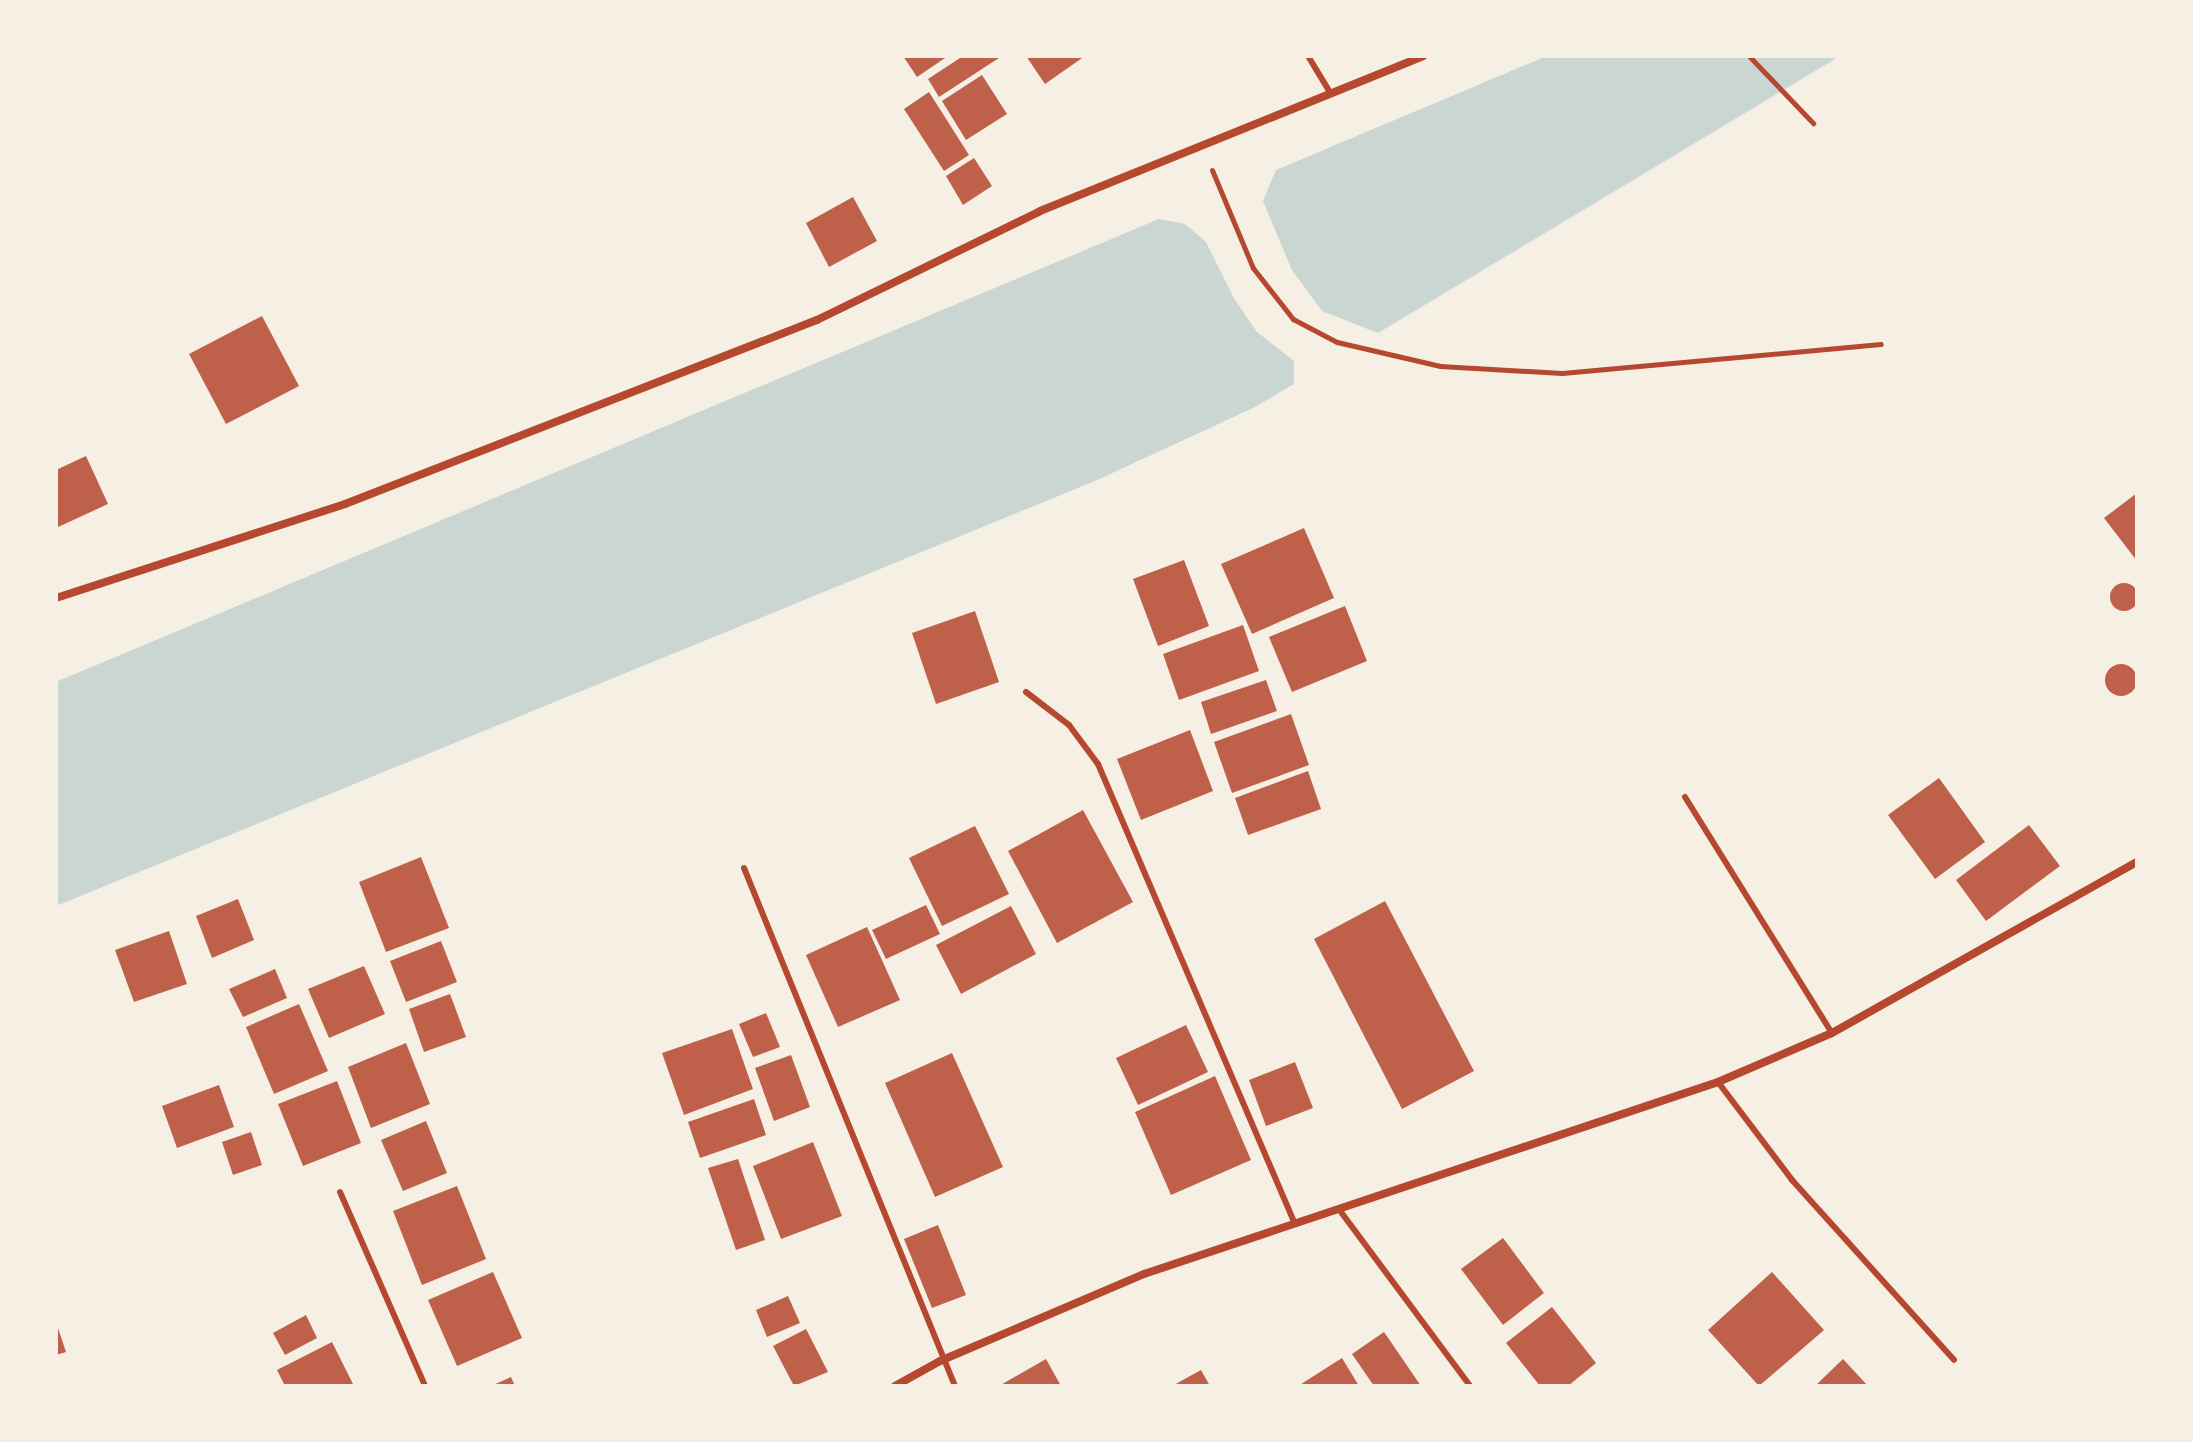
<!DOCTYPE html>
<html>
<head>
<meta charset="utf-8">
<style>
  body { margin:0 }
  #map { position:relative; width:2193px; height:1442px; overflow:hidden; background:#f6efe4; font-family:Roboto,sans-serif }
  div>[style] { position:absolute }
  [style*='--x'] { left:calc(var(--x)*1px); top:calc(var(--y)*1px); width:calc(var(--w)*1px); rotate:calc(var(--a)*1deg) }
  .water>* { inset:0; background:#c9d6d2 }
  .building>* { inset:0; background:#bf614a }
  .round { border-radius:50% }
  .path>* { height:5px; margin:-2.5px; padding:0 2.5px; transform-origin:2.5px; border-radius:2.5px; background:#b5482f }
  .service>* { height:6px; margin:-3px; padding:0 3px; transform-origin:3px; border-radius:3px; background:#b5482f }
  .minor>* { height:8px; margin:-4px; padding:0 4px; transform-origin:4px; border-radius:4px; background:#b5482f }
  span { translate:-50% -50%; white-space:nowrap; text-align:center; line-height:1.15; -webkit-text-stroke:8px #f6efe4; paint-order:stroke }
  .frame { position:absolute; inset:0; border:58px solid #f6efe4; pointer-events:none }
</style>
</head>
<body>
<div id="map">
  <div class="water">
    <div style="clip-path:polygon(1547px 56px,1840px 56px,1378px 333px,1322px 311px,1292px 270px,1263px 201px,1276px 170px)"></div>
    <div style="clip-path:polygon(1159px 219px,1185px 224px,1206px 242px,1235px 300px,1257px 332px,1294px 361px,1294px 384px,1253px 408px,1095px 481px,56px 906px,56px 682px)"></div>
  </div>
  <div class="building">
    <div style="clip-path:polygon(903px 56px,948px 56px,917px 77px)"></div>
    <div style="clip-path:polygon(963px 56px,1002px 56px,939px 97px,928px 79px)"></div>
    <div style="clip-path:polygon(1026px 56px,1085px 56px,1045px 84px)"></div>
    <div style="clip-path:polygon(982px 75px,1007px 114px,966px 140px,942px 101px)"></div>
    <div style="clip-path:polygon(929px 92px,969px 155px,944px 171px,904px 109px)"></div>
    <div style="clip-path:polygon(974px 158px,992px 186px,963px 205px,946px 176px)"></div>
    <div style="clip-path:polygon(853px 197px,877px 241px,829px 267px,806px 223px)"></div>
    <div style="clip-path:polygon(262px 316px,299px 386px,226px 424px,189px 354px)"></div>
    <div style="clip-path:polygon(86px 456px,108px 504px,56px 528px,56px 470px)"></div>
    <div style="clip-path:polygon(2137px 493px,2137px 561px,2104px 518px)"></div>
    <div style="clip-path:polygon(1304px 528px,1334px 598px,1252px 634px,1221px 564px)"></div>
    <div style="clip-path:polygon(1184px 560px,1209px 626px,1158px 646px,1133px 579px)"></div>
    <div class="round" style="left:2110px;top:583px;width:28px;height:28px"></div>
    <div style="clip-path:polygon(1345px 606px,1367px 661px,1292px 692px,1269px 637px)"></div>
    <div style="clip-path:polygon(975px 611px,999px 682px,936px 704px,912px 633px)"></div>
    <div style="clip-path:polygon(1243px 625px,1259px 671px,1179px 700px,1163px 654px)"></div>
    <div class="round" style="left:2105px;top:664px;width:32px;height:32px"></div>
    <div style="clip-path:polygon(1266px 680px,1277px 711px,1211px 734px,1201px 702px)"></div>
    <div style="clip-path:polygon(1291px 714px,1309px 765px,1232px 793px,1214px 742px)"></div>
    <div style="clip-path:polygon(1190px 730px,1213px 791px,1141px 820px,1117px 759px)"></div>
    <div style="clip-path:polygon(1308px 771px,1321px 809px,1248px 835px,1235px 798px)"></div>
    <div style="clip-path:polygon(1939px 778px,1985px 842px,1935px 879px,1888px 815px)"></div>
    <div style="clip-path:polygon(1083px 810px,1133px 902px,1057px 943px,1008px 851px)"></div>
    <div style="clip-path:polygon(2029px 825px,2060px 866px,1986px 921px,1956px 880px)"></div>
    <div style="clip-path:polygon(975px 826px,1009px 894px,942px 926px,909px 858px)"></div>
    <div style="clip-path:polygon(421px 857px,449px 928px,386px 952px,359px 882px)"></div>
    <div style="clip-path:polygon(238px 899px,254px 940px,212px 958px,196px 916px)"></div>
    <div style="clip-path:polygon(1385px 901px,1474px 1071px,1402px 1109px,1314px 939px)"></div>
    <div style="clip-path:polygon(926px 905px,940px 934px,886px 959px,872px 930px)"></div>
    <div style="clip-path:polygon(1011px 906px,1036px 954px,961px 994px,936px 945px)"></div>
    <div style="clip-path:polygon(867px 927px,900px 1000px,838px 1027px,806px 955px)"></div>
    <div style="clip-path:polygon(169px 931px,187px 984px,134px 1002px,115px 950px)"></div>
    <div style="clip-path:polygon(441px 941px,457px 982px,406px 1002px,390px 961px)"></div>
    <div style="clip-path:polygon(364px 966px,385px 1014px,329px 1038px,308px 989px)"></div>
    <div style="clip-path:polygon(275px 969px,287px 998px,243px 1017px,229px 989px)"></div>
    <div style="clip-path:polygon(450px 994px,466px 1037px,424px 1052px,409px 1009px)"></div>
    <div style="clip-path:polygon(299px 1004px,328px 1071px,274px 1094px,246px 1027px)"></div>
    <div style="clip-path:polygon(766px 1013px,780px 1047px,753px 1057px,739px 1024px)"></div>
    <div style="clip-path:polygon(1186px 1025px,1208px 1072px,1138px 1105px,1116px 1058px)"></div>
    <div style="clip-path:polygon(732px 1029px,753px 1089px,684px 1115px,662px 1053px)"></div>
    <div style="clip-path:polygon(406px 1043px,430px 1104px,371px 1128px,348px 1067px)"></div>
    <div style="clip-path:polygon(952px 1053px,1003px 1167px,935px 1197px,885px 1083px)"></div>
    <div style="clip-path:polygon(791px 1055px,810px 1107px,774px 1121px,755px 1068px)"></div>
    <div style="clip-path:polygon(1295px 1062px,1313px 1108px,1266px 1126px,1249px 1080px)"></div>
    <div style="clip-path:polygon(1215px 1076px,1251px 1160px,1171px 1195px,1135px 1112px)"></div>
    <div style="clip-path:polygon(337px 1081px,361px 1143px,303px 1166px,278px 1104px)"></div>
    <div style="clip-path:polygon(219px 1085px,234px 1127px,177px 1148px,162px 1106px)"></div>
    <div style="clip-path:polygon(754px 1099px,766px 1135px,700px 1158px,688px 1122px)"></div>
    <div style="clip-path:polygon(426px 1121px,447px 1173px,403px 1191px,381px 1140px)"></div>
    <div style="clip-path:polygon(251px 1132px,262px 1165px,233px 1175px,222px 1142px)"></div>
    <div style="clip-path:polygon(813px 1142px,842px 1216px,781px 1239px,753px 1166px)"></div>
    <div style="clip-path:polygon(738px 1159px,765px 1240px,736px 1250px,708px 1168px)"></div>
    <div style="clip-path:polygon(457px 1186px,486px 1259px,422px 1285px,393px 1211px)"></div>
    <div style="clip-path:polygon(938px 1225px,966px 1295px,932px 1308px,904px 1239px)"></div>
    <div style="clip-path:polygon(1503px 1238px,1544px 1293px,1503px 1325px,1461px 1269px)"></div>
    <div style="clip-path:polygon(493px 1272px,522px 1338px,457px 1366px,428px 1300px)"></div>
    <div style="clip-path:polygon(1772px 1272px,1824px 1330px,1759px 1386px,1708px 1330px)"></div>
    <div style="clip-path:polygon(788px 1296px,800px 1323px,767px 1337px,756px 1310px)"></div>
    <div style="clip-path:polygon(1552px 1307px,1596px 1363px,1568px 1386px,1540px 1386px,1506px 1343px)"></div>
    <div style="clip-path:polygon(306px 1315px,317px 1338px,285px 1355px,273px 1333px)"></div>
    <div style="clip-path:polygon(56px 1322px,66px 1352px,56px 1355px)"></div>
    <div style="clip-path:polygon(806px 1329px,828px 1372px,794px 1386px,773px 1346px)"></div>
    <div style="clip-path:polygon(1384px 1332px,1421px 1386px,1374px 1386px,1352px 1354px)"></div>
    <div style="clip-path:polygon(332px 1342px,354px 1386px,285px 1386px,277px 1370px)"></div>
    <div style="clip-path:polygon(1342px 1358px,1359px 1386px,1298px 1386px)"></div>
    <div style="clip-path:polygon(1046px 1359px,1061px 1386px,999px 1386px)"></div>
    <div style="clip-path:polygon(1843px 1359px,1868px 1386px,1815px 1386px)"></div>
    <div style="clip-path:polygon(1201px 1370px,1210px 1386px,1172px 1386px)"></div>
    <div style="clip-path:polygon(511px 1377px,515px 1386px,491px 1386px)"></div>
  </div>
  <div class="path">
    <div style="--x:1749;--y:56;--w:93;--a:46.3"></div>
    <div style="--x:1212;--y:170;--w:106;--a:67.3"></div>
    <div style="--x:1253;--y:268;--w:65;--a:51.9"></div>
    <div style="--x:1293;--y:319;--w:50;--a:27.6"></div>
    <div style="--x:1337;--y:342;--w:106;--a:13.1"></div>
    <div style="--x:1440;--y:366;--w:122;--a:3.3"></div>
    <div style="--x:1562;--y:373;--w:320;--a:-5.2"></div>
  </div>
  <div class="service">
    <div style="--x:1308;--y:56;--w:44;--a:58.8"></div>
    <div style="--x:1026;--y:692;--w:54;--a:37.5"></div>
    <div style="--x:1069;--y:725;--w:49;--a:53.4"></div>
    <div style="--x:1098;--y:764;--w:500;--a:66.82"></div>
    <div style="--x:1685;--y:797;--w:278;--a:58.1"></div>
    <div style="--x:744;--y:868;--w:559;--a:67.84"></div>
    <div style="--x:1718;--y:1082;--w:123;--a:52.9"></div>
    <div style="--x:1792;--y:1180;--w:242;--a:48"></div>
    <div style="--x:340;--y:1192;--w:212;--a:66.3"></div>
    <div style="--x:1341;--y:1212;--w:217;--a:53.4"></div>
  </div>
  <div class="minor">
    <div style="--x:56;--y:598;--w:304;--a:-18"></div>
    <div style="--x:345;--y:504;--w:507;--a:-21.3"></div>
    <div style="--x:817;--y:320;--w:248;--a:-26"></div>
    <div style="--x:1040;--y:211;--w:413;--a:-22"></div>
    <div style="--x:895;--y:1386;--w:51;--a:-29.1"></div>
    <div style="--x:940;--y:1361;--w:222;--a:-23.1"></div>
    <div style="--x:1144;--y:1274;--w:605;--a:-18.49"></div>
    <div style="--x:1718;--y:1082;--w:124;--a:-23.3"></div>
    <div style="--x:1832;--y:1033;--w:350;--a:-29.3"></div>
  </div>
  <div class="frame"></div>
</div>
</body>
</html>
